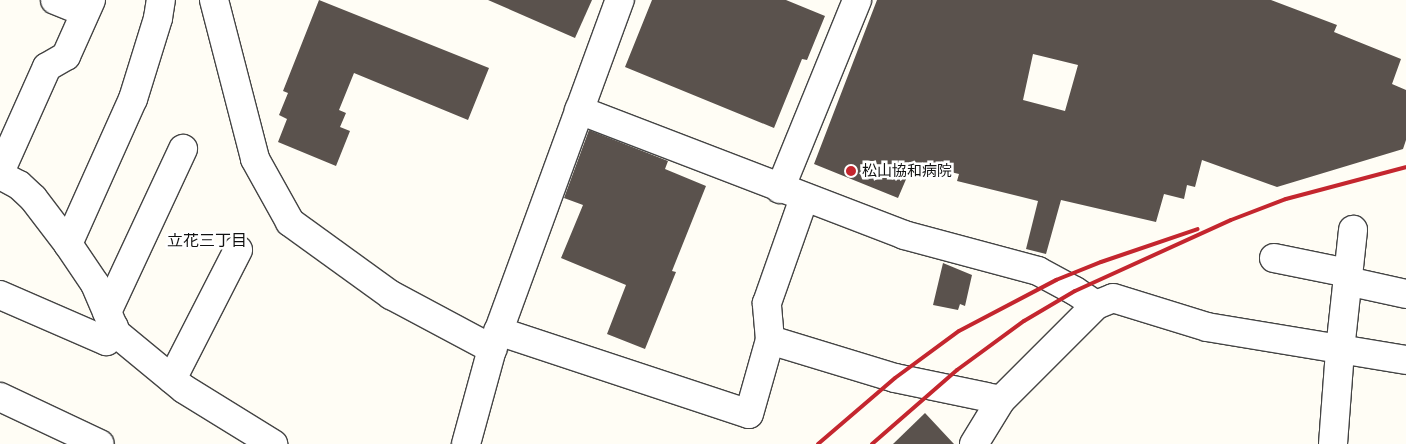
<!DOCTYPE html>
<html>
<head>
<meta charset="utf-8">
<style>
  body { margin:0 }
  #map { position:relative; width:1406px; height:444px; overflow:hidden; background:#fffdf5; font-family:"Source Serif 4","Noto Sans JP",serif }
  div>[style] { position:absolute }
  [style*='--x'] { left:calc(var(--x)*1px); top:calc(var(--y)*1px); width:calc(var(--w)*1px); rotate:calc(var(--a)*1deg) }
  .building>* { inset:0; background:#5a524d }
  .roads { filter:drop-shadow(1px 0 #444) drop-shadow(-1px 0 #444) drop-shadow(0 1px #444) drop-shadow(0 -1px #444) }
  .minor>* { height:28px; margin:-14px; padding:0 14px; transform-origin:14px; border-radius:14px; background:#fff }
  .rail>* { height:4px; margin:-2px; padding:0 2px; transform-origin:2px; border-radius:2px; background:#c4262e }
  .dots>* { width:14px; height:14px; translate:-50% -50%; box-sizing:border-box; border:2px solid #fff; border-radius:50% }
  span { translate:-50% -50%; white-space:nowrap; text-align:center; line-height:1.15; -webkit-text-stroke:5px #fff; paint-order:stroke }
  .poi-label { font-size:15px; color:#111 }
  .left { translate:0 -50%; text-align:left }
  .neighbourhood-label { font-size:16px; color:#111 }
</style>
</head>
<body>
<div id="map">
  <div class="building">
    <div style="clip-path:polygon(319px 0,489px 68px,468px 120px,354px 73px,339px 110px,346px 113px,340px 127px,350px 131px,336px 166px,278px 142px,287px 119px,279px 115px,288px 93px,283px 91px)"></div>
    <div style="clip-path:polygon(488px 0,592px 0,575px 38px)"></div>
    <div style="clip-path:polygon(652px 0,786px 0,825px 16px,807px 60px,802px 59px,774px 128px,625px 67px)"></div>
    <div style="clip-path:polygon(evenodd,877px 0,1271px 0,1337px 25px,1334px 32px,1401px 59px,1392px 84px,1406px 90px,1406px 140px,1403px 149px,1277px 187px,1202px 160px,1195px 187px,1187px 185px,1184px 199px,1164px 194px,1156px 222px,1061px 200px,1046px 254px,1026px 249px,1038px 201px,957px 181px,959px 174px,913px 163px,898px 198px,814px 164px,877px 0,1033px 54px,1078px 65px,1065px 111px,1023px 100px,1033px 54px)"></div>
    <div style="clip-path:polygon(589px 130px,668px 161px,665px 169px,706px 186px,672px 271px,676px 272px,645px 349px,607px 334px,626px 285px,561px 258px,583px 205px,564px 198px)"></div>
    <div style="clip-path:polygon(943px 263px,972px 275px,965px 306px,960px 304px,958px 310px,933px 305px)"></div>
    <div style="clip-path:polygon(925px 413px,954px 444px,893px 444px)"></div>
  </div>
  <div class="roads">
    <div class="minor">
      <div style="--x:55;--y:0;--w:32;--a:22"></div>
      <div style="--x:214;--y:0;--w:164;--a:75.5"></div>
      <div style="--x:255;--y:159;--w:72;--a:60.9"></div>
      <div style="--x:290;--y:222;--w:125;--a:35.9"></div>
      <div style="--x:391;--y:295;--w:115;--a:28.1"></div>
      <div style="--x:579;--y:110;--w:348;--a:21"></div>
      <div style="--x:904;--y:235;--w:139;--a:15"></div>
      <div style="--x:1038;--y:271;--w:42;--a:28.4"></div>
      <div style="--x:1075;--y:291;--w:25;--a:34"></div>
      <div style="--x:0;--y:172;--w:115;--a:-65.9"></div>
      <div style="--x:47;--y:67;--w:22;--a:-30"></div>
      <div style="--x:66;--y:56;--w:61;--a:-65.9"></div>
      <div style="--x:0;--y:175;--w:21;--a:28"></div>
      <div style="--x:19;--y:185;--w:19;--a:43"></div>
      <div style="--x:33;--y:198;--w:58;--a:52.7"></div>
      <div style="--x:68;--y:244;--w:48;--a:56"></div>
      <div style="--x:95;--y:284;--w:53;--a:66.8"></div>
      <div style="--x:116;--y:333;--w:88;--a:39.5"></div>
      <div style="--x:184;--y:389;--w:105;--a:31.7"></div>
      <div style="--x:780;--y:189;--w:204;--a:-67.8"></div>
      <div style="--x:68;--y:244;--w:159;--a:-65.9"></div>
      <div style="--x:133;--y:99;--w:85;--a:-72.8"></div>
      <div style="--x:158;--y:18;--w:18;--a:-81"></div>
      <div style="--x:1274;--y:258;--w:76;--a:11.5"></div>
      <div style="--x:1347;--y:281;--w:60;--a:12.4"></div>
      <div style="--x:0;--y:295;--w:116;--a:23.5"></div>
      <div style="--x:106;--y:341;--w:16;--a:-60"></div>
      <div style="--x:107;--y:312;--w:180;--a:-65"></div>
      <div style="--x:498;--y:331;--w:264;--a:18.3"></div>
      <div style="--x:749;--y:414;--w:77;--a:-74.2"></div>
      <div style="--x:770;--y:340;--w:37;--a:-95"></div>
      <div style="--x:767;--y:303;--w:111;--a:-70.6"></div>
      <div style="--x:770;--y:340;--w:131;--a:16.9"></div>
      <div style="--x:895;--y:378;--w:108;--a:11.7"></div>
      <div style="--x:172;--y:379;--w:145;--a:-62.9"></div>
      <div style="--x:0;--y:397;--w:110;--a:25.2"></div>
      <div style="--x:466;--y:444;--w:98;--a:-74.7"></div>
      <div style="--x:492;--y:349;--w:372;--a:-69.9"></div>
      <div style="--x:974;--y:444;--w:52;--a:-58.5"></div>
      <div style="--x:1001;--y:400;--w:134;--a:-45"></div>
      <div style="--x:1096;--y:305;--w:18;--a:-22"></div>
      <div style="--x:1113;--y:298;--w:98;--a:17.1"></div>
      <div style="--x:1207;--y:327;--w:202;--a:9.4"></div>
      <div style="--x:1333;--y:444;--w:94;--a:-85.7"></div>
      <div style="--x:1340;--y:350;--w:121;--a:-83.8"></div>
    </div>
  </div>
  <div class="rail">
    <div style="--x:818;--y:444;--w:101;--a:-40.6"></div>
    <div style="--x:895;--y:378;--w:79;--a:-36.3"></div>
    <div style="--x:959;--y:331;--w:110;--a:-27.7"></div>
    <div style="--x:1056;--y:280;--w:48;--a:-21.8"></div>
    <div style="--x:1101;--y:262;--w:102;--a:-18.8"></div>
    <div style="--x:872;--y:444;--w:113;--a:-41"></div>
    <div style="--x:957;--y:370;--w:83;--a:-36.2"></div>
    <div style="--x:1024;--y:321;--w:59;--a:-30.5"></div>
    <div style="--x:1075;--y:291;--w:171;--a:-24.5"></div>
    <div style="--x:1231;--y:220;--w:59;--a:-20.9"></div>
    <div style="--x:1286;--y:199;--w:124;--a:-14.9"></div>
  </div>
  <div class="dots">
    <div style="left:851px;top:171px;background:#c4262e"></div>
  </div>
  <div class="poi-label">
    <span class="left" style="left:862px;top:171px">松山協和病院</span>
  </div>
  <div class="neighbourhood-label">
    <span style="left:207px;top:240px">立花三丁目</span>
  </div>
</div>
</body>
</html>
